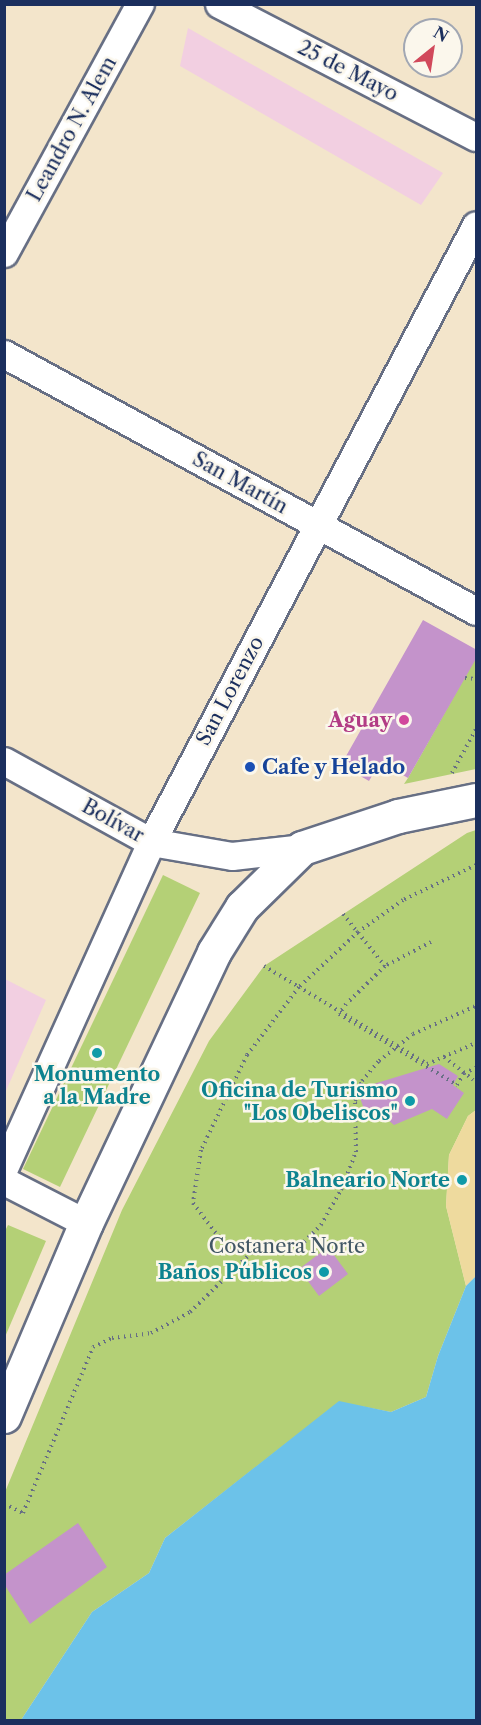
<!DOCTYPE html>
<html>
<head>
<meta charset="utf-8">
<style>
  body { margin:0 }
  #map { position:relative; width:481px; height:1725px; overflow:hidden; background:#f3e5cb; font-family:"Libre Caslon Text",serif }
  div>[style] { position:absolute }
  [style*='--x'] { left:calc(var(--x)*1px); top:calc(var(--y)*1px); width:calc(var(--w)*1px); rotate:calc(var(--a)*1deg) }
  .built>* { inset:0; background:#f2cfe1 }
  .green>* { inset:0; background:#b4d076 }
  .sand>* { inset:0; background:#eeda9e }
  .water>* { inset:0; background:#6cc2e9 }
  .building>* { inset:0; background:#c493cb }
  .path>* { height:4px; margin-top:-2px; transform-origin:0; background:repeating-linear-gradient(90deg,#676f84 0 1.5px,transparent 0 6px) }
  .roads { filter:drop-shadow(2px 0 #676f84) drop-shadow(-2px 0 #676f84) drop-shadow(0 2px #676f84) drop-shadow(0 -2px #676f84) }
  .street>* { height:27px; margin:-13.5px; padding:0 13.5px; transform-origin:13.5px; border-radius:13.5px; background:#fff }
  .secondary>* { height:33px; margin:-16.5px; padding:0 16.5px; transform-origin:16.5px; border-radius:16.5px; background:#fff }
  .path-bridge>* { height:4px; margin-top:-2px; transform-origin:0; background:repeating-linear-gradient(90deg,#676f84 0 1.5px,transparent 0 6px) }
  .dots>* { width:16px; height:16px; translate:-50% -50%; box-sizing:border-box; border:3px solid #fbf7ec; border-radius:50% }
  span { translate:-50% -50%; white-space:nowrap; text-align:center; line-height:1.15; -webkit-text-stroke:5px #fbf7ec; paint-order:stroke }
  .street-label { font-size:20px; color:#1b2f5e }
  .hotel-label { font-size:20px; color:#b23c85; font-weight:700 }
  .right { translate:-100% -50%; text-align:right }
  .transit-label { font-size:20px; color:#164399; font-weight:700 }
  .left { translate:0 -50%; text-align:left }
  .culture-label { font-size:20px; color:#0d838f; font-weight:700 }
  .park-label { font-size:20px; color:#415764 }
  .frame { position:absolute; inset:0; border:6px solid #1b2f5e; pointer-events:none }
  .north { position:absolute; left:403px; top:18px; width:60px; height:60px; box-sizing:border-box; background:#fbf7ec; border:2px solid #a1a7b3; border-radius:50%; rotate:30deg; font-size:16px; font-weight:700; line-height:24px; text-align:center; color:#1b2f5e }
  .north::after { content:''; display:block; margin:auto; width:21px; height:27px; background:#d1495b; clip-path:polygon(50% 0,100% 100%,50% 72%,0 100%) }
</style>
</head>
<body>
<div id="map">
  <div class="built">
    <div style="clip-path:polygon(188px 28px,443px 173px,421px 205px,180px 66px)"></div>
    <div style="clip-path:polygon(5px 979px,46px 1000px,5px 1093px)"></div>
  </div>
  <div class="green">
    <div style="clip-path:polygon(476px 657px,476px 769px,404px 784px,408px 778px)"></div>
    <div style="clip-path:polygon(476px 830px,476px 1110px,468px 1116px,449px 1155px,446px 1206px,466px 1286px,438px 1356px,426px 1397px,391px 1412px,339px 1402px,165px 1538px,149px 1573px,92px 1612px,21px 1720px,5px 1720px,5px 1492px,122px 1210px,209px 1041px,264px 966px,467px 833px)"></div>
    <div style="clip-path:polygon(163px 875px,200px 893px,60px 1187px,23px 1169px)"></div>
    <div style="clip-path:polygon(8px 1225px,46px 1241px,5px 1337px,4px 1233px)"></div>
  </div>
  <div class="sand">
    <div style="clip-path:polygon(476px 1110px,476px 1276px,466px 1286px,446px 1206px,449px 1155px,468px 1116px)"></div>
  </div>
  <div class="water">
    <div style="clip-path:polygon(476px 1276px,476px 1720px,21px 1720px,92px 1612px,149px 1573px,165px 1538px,339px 1401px,391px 1412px,426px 1397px,438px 1356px,466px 1286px)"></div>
  </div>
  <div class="building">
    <div style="clip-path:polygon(423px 620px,477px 650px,477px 657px,408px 778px,380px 762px,369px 781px,341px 765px)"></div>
    <div style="clip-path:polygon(439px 1064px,458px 1076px,453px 1085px,464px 1093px,447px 1119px,432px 1109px,394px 1125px,381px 1114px,367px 1118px,357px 1089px)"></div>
    <div style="clip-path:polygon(328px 1247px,348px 1274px,319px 1296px,299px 1269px)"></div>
    <div style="clip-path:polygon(78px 1523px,107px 1567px,30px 1624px,4px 1584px,4px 1575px)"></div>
  </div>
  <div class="path">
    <div style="--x:465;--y:678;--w:11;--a:5"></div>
    <div style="--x:452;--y:773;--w:50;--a:-61.4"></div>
    <div style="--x:476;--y:865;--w:81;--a:154.4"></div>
    <div style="--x:403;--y:900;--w:55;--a:144.6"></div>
    <div style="--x:358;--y:932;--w:81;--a:137"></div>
    <div style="--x:299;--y:987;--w:86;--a:127.4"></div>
    <div style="--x:247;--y:1055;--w:106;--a:115.8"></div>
    <div style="--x:201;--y:1150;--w:54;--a:98.6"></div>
    <div style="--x:193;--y:1203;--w:41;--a:52.9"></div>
    <div style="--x:218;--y:1236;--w:37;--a:27"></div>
    <div style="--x:251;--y:1253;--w:33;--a:-3"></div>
    <div style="--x:284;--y:1251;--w:22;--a:-24"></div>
    <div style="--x:304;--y:1242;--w:24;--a:-45"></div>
    <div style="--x:321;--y:1225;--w:40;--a:-60.3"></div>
    <div style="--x:341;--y:1190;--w:41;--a:-68.5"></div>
    <div style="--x:356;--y:1152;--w:51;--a:-91.1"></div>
    <div style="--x:355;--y:1101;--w:21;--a:-71"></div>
    <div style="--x:362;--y:1081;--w:26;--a:-50"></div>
    <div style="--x:379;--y:1061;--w:43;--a:-38.5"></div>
    <div style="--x:413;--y:1034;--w:69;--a:-24"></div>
    <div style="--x:343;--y:914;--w:67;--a:51.1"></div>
    <div style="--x:431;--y:942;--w:52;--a:152.4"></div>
    <div style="--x:385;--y:966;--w:54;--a:135.7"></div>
    <div style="--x:346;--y:1004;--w:12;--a:125"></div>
    <div style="--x:339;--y:1014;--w:138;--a:31"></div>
    <div style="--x:457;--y:1085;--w:14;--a:-60"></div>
    <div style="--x:464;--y:1073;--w:13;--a:-23"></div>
    <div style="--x:264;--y:966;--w:41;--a:31"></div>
    <div style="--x:4;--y:1504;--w:21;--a:25"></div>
    <div style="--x:23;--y:1513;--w:180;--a:-67.1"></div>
    <div style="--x:93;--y:1347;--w:21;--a:-25"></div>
    <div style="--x:112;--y:1338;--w:39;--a:-7"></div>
    <div style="--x:151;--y:1333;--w:44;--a:-28.3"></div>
    <div style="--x:190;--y:1312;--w:85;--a:-44"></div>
  </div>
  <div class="roads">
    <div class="street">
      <div style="--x:219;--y:4;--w:289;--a:27.4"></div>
      <div style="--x:4;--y:253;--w:284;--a:-61.4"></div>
      <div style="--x:4;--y:354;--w:537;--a:28.57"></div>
      <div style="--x:4;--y:761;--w:168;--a:28.9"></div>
      <div style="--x:151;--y:842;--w:82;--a:9.8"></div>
      <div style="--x:232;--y:856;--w:70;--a:-6.5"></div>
      <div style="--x:4;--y:1168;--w:358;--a:-65.7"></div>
      <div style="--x:151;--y:842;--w:697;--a:-62.22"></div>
      <div style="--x:4;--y:1181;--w:92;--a:27.1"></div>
    </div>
    <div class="secondary">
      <div style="--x:4;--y:1416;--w:210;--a:-67"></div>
      <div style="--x:86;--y:1223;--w:300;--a:-64.7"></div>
      <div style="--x:214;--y:952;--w:53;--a:-58.1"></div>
      <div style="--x:242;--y:907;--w:84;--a:-44.5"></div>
      <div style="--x:302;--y:848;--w:101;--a:-18.4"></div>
      <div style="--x:398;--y:816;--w:80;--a:-11.6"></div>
    </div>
  </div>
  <div class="path-bridge">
    <div style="--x:299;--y:987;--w:149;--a:31"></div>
    <div style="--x:427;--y:1064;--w:53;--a:-23.2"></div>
    <div style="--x:444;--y:1057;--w:37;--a:38"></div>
  </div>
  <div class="dots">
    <div style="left:404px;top:720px;background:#d1479c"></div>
    <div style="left:250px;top:767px;background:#1a4fb4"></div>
    <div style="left:97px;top:1053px;background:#0f9aa8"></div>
    <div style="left:410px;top:1101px;background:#0f9aa8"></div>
    <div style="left:462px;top:1180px;background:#0f9aa8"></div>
    <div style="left:324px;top:1272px;background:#0f9aa8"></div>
  </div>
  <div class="street-label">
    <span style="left:348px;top:71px;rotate:27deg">25 de Mayo</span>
    <span style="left:72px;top:129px;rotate:-61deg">Leandro N. Alem</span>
    <span style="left:240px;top:483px;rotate:29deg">San Martín</span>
    <span style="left:230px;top:691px;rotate:-62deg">San Lorenzo</span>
    <span style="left:113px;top:821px;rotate:29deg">Bolívar</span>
  </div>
  <div class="hotel-label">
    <span class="right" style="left:392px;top:720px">Aguay</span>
  </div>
  <div class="transit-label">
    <span class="left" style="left:262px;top:767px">Cafe y Helado</span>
  </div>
  <div class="culture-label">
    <span style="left:97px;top:1086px">Monumento<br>a la Madre</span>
    <span class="right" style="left:398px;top:1102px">Oficina de Turismo<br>"Los Obeliscos"</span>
    <span class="right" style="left:450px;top:1180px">Balneario Norte</span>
    <span class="right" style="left:312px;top:1272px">Baños Públicos</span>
  </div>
  <div class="park-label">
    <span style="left:287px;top:1246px">Costanera Norte</span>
  </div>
  <div class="frame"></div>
  <div class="north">N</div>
</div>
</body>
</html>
